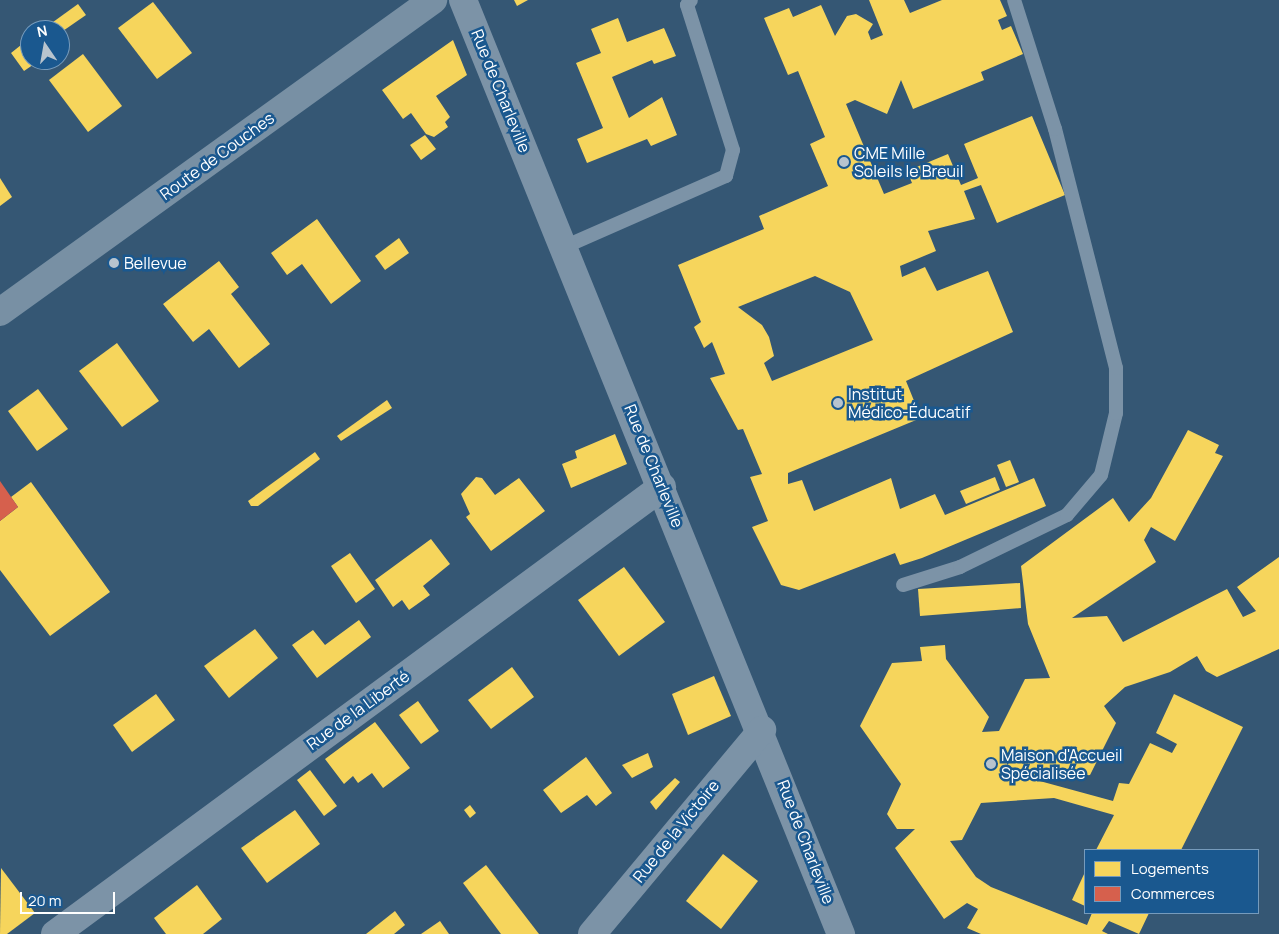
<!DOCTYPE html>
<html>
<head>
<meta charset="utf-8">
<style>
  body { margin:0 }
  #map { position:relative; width:1279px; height:934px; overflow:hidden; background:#355774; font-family:Manrope,sans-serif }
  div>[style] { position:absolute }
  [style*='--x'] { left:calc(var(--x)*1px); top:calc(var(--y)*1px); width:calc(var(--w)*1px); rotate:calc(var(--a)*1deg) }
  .homes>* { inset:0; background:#f6d55c }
  .shops>* { inset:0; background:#d6604d }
  .lane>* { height:14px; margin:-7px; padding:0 7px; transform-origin:7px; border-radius:7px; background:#7c93a7 }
  .street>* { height:28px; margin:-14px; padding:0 14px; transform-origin:14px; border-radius:14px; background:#7c93a7 }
  .secondary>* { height:28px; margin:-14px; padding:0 14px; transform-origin:14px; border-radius:14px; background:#7890a4 }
  .dots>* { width:14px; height:14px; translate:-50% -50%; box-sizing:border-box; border:2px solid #1a588f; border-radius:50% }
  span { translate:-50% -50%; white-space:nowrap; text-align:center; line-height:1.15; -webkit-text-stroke:5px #1a588f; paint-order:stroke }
  .street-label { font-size:16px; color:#fff }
  .poi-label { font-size:16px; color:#fff }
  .left { translate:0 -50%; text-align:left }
  .legend { position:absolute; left:1084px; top:849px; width:175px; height:65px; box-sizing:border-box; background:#1a588f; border:1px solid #769bbc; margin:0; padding:6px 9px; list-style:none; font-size:15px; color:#fff }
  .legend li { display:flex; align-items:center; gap:10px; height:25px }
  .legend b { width:25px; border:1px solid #769bbc }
  .north { position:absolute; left:20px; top:20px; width:50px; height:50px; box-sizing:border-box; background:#1a588f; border:1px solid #769bbc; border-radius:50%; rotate:348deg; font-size:14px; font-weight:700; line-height:20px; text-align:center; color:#fff }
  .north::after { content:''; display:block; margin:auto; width:18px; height:22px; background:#b8c4ce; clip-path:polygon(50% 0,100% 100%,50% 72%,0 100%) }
  .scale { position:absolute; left:20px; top:892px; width:95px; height:22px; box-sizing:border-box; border:2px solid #fff; border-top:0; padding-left:6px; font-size:15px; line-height:18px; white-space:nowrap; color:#fff; -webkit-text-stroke:4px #1a588f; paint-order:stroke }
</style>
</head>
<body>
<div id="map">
  <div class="homes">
    <div style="clip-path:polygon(514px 0,528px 0,517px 6px)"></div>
    <div style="clip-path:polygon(evenodd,869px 0,904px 0,910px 13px,942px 0,1000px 0,1007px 16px,998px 20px,1002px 30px,1011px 26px,1023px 54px,981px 72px,984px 80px,913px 109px,901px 80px,887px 114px,855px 100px,846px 104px,884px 194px,912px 183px,907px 171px,948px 154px,961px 185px,978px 178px,964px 144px,1032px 116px,1065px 195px,997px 223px,981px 185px,964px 191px,975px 219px,928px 231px,936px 251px,900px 266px,902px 277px,925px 267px,937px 291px,988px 271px,1013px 332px,906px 381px,921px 418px,788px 473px,788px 484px,802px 480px,814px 511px,891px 478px,900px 509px,935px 494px,945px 515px,1034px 478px,1046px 506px,922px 558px,900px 565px,895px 553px,799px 590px,781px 585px,752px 527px,768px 521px,750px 477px,762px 474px,743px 429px,738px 430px,710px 378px,725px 374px,712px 342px,704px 348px,694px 327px,701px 322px,678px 265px,764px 229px,759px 216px,828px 186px,810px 144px,825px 137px,798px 71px,788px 75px,764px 18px,789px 8px,793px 17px,821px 5px,835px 36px,847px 16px,856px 14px,873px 24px,868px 32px,871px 40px,883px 35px,869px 0,815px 276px,850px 292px,873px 340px,772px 381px,764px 363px,774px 356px,769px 337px,762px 325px,738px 307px,815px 276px)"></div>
    <div style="clip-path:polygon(153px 2px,192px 53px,157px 79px,118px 28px)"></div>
    <div style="clip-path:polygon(78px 4px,86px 15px,60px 33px,42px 30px)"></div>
    <div style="clip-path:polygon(618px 18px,627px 42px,664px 28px,676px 56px,654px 64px,652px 60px,612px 77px,629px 118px,662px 97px,677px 135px,651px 146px,647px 139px,587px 163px,577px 139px,603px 128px,576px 63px,601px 53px,591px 29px)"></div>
    <div style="clip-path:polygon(453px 40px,467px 75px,436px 96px,450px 117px,445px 122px,448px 127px,434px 137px,426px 134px,411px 113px,403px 119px,382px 90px)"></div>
    <div style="clip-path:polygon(26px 41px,30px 60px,40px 60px,24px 71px,11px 53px)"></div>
    <div style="clip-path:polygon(83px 54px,122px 106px,88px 132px,49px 80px)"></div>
    <div style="clip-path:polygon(425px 135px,436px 149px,421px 160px,410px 145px)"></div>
    <div style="clip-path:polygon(0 178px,12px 197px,0 206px)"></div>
    <div style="clip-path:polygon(317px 219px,361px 281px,331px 304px,302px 264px,287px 275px,271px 253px)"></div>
    <div style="clip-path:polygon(399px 238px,409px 253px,385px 270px,375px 256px)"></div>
    <div style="clip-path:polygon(219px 261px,239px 287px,231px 294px,270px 344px,239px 368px,209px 329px,193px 342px,163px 304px)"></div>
    <div style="clip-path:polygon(117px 343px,159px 401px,122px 427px,79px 371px)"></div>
    <div style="clip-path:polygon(38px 389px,68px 429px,37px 451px,8px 411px)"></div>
    <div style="clip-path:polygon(387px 400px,392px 408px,341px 441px,337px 436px)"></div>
    <div style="clip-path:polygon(1188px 430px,1219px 445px,1215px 453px,1223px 456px,1175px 541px,1151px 527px,1144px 540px,1156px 562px,1072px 618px,1107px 616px,1123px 642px,1227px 589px,1243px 617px,1256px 611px,1237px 587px,1279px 557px,1279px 649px,1217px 677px,1206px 671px,1197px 656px,1170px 672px,1125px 687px,1104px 706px,1116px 723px,1090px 775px,1036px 780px,1113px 801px,1119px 783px,1129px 784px,1150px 743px,1172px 753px,1177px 744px,1156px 733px,1174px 694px,1243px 727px,1181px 850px,1096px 850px,1114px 815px,1054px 798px,981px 803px,962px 840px,950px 841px,976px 877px,991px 887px,1087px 925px,1092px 913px,1149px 913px,1139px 934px,1109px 921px,1102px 931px,1108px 934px,981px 934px,967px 928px,978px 909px,967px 903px,944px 919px,895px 848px,915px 829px,897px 829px,887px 814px,901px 784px,860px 726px,892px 663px,922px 661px,920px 647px,945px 645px,946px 659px,989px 717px,982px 732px,999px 731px,1025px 679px,1050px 678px,1028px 624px,1021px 566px,1113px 498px,1129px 522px,1151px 498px)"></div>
    <div style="clip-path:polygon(615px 434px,627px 464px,571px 488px,562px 464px,577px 458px,575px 451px)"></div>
    <div style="clip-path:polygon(315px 452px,320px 459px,258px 506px,251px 506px,248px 501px)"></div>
    <div style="clip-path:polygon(1010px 460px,1019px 482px,1006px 487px,997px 465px)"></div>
    <div style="clip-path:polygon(476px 477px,482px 478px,495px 495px,519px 478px,545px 511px,491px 551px,466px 517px,470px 514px,461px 494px)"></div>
    <div style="clip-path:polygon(995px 477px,1000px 490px,966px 504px,960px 491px)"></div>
    <div style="clip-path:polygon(31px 482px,110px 592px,50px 636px,0 570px,0 521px,18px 507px,11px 497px)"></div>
    <div style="clip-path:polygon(431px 539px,450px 564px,423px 586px,430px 595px,409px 610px,402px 600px,393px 607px,375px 580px)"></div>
    <div style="clip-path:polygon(350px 553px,375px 589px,356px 603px,331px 566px)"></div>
    <div style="clip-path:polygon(624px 567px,665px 622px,619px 656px,578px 600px)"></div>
    <div style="clip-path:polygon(1020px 583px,1021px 608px,920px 616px,918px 589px)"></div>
    <div style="clip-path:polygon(359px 620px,371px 637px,317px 678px,292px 645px,313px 630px,325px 645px)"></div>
    <div style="clip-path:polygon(255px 629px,278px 658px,229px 698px,204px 666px)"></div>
    <div style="clip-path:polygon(512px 667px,534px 697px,491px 729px,468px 700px)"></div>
    <div style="clip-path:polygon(714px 676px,731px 716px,688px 735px,672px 694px)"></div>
    <div style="clip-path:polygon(156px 694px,175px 720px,132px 752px,113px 725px)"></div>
    <div style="clip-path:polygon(418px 701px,439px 731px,421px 744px,399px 715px)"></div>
    <div style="clip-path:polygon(375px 722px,410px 768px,383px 788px,372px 773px,358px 783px,353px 776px,344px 784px,325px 759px)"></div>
    <div style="clip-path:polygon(648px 753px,653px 767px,632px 778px,622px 765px)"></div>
    <div style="clip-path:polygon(586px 757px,612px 793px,596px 806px,587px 795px,561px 813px,543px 790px)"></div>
    <div style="clip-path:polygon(310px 770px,337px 806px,324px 816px,297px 780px)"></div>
    <div style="clip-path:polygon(675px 778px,680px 782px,656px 810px,650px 802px)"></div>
    <div style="clip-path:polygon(470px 805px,476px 813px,470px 818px,464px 810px)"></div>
    <div style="clip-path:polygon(295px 810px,320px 844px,267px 883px,241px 848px)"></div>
    <div style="clip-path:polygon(723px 854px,758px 881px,721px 929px,686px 901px)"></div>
    <div style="clip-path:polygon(486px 865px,539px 934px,501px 934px,463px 883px)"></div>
    <div style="clip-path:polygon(1px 868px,35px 913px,7px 934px,0 934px)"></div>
    <div style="clip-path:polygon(1085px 872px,1085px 906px,1072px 900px)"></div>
    <div style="clip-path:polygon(197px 885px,222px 919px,203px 934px,166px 934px,154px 918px)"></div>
    <div style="clip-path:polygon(395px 911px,405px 925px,394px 934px,366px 934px)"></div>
    <div style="clip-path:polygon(440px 921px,449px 934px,421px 934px)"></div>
  </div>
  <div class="shops">
    <div style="clip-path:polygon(0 481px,18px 507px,0 521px)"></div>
  </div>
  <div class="lane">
    <div style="--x:564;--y:247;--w:177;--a:-23.7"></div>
    <div style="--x:726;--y:176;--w:27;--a:-75"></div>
    <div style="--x:733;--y:150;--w:152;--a:-107.6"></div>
    <div style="--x:687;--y:5;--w:6;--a:-51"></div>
    <div style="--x:903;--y:585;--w:60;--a:-17.5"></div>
    <div style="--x:960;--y:567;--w:119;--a:-25.9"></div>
    <div style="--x:1067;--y:515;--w:52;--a:-49.6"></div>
    <div style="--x:1101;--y:475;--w:64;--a:-76.4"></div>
    <div style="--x:1116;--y:413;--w:45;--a:-90"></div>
    <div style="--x:1116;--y:368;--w:247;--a:-104.3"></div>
    <div style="--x:1055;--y:129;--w:135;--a:-107.6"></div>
  </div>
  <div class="street">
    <div style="--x:463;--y:0;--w:1008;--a:67.97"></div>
    <div style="--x:55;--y:934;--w:754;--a:-36.37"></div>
    <div style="--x:592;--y:934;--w:266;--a:-50.2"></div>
  </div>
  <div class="secondary">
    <div style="--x:0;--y:312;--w:534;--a:-35.77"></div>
  </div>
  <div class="dots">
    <div style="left:844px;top:162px;background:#b8c4ce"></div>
    <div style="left:114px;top:263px;background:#b8c4ce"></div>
    <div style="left:838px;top:403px;background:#b8c4ce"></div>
    <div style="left:991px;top:764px;background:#b8c4ce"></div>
  </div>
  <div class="street-label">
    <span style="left:501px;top:91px;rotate:68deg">Rue de Charleville</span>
    <span style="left:217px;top:156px;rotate:-36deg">Route de Couches</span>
    <span style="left:654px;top:466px;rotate:68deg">Rue de Charleville</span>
    <span style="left:358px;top:710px;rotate:-36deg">Rue de la Liberté</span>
    <span style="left:676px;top:831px;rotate:-51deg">Rue de la Victoire</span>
    <span style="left:806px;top:842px;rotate:69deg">Rue de Charleville</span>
  </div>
  <div class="poi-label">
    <span class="left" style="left:854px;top:162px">CME Mille<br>Soleils le Breuil</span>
    <span class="left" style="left:124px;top:263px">Bellevue</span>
    <span class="left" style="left:848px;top:403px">Institut<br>Médico-Éducatif</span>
    <span class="left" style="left:1001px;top:764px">Maison d'Accueil<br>Spécialisée</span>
  </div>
  <ul class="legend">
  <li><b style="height:14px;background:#f6d55c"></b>Logements</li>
  <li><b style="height:14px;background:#d6604d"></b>Commerces</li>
  </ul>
  <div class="north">N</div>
  <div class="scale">20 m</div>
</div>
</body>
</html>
